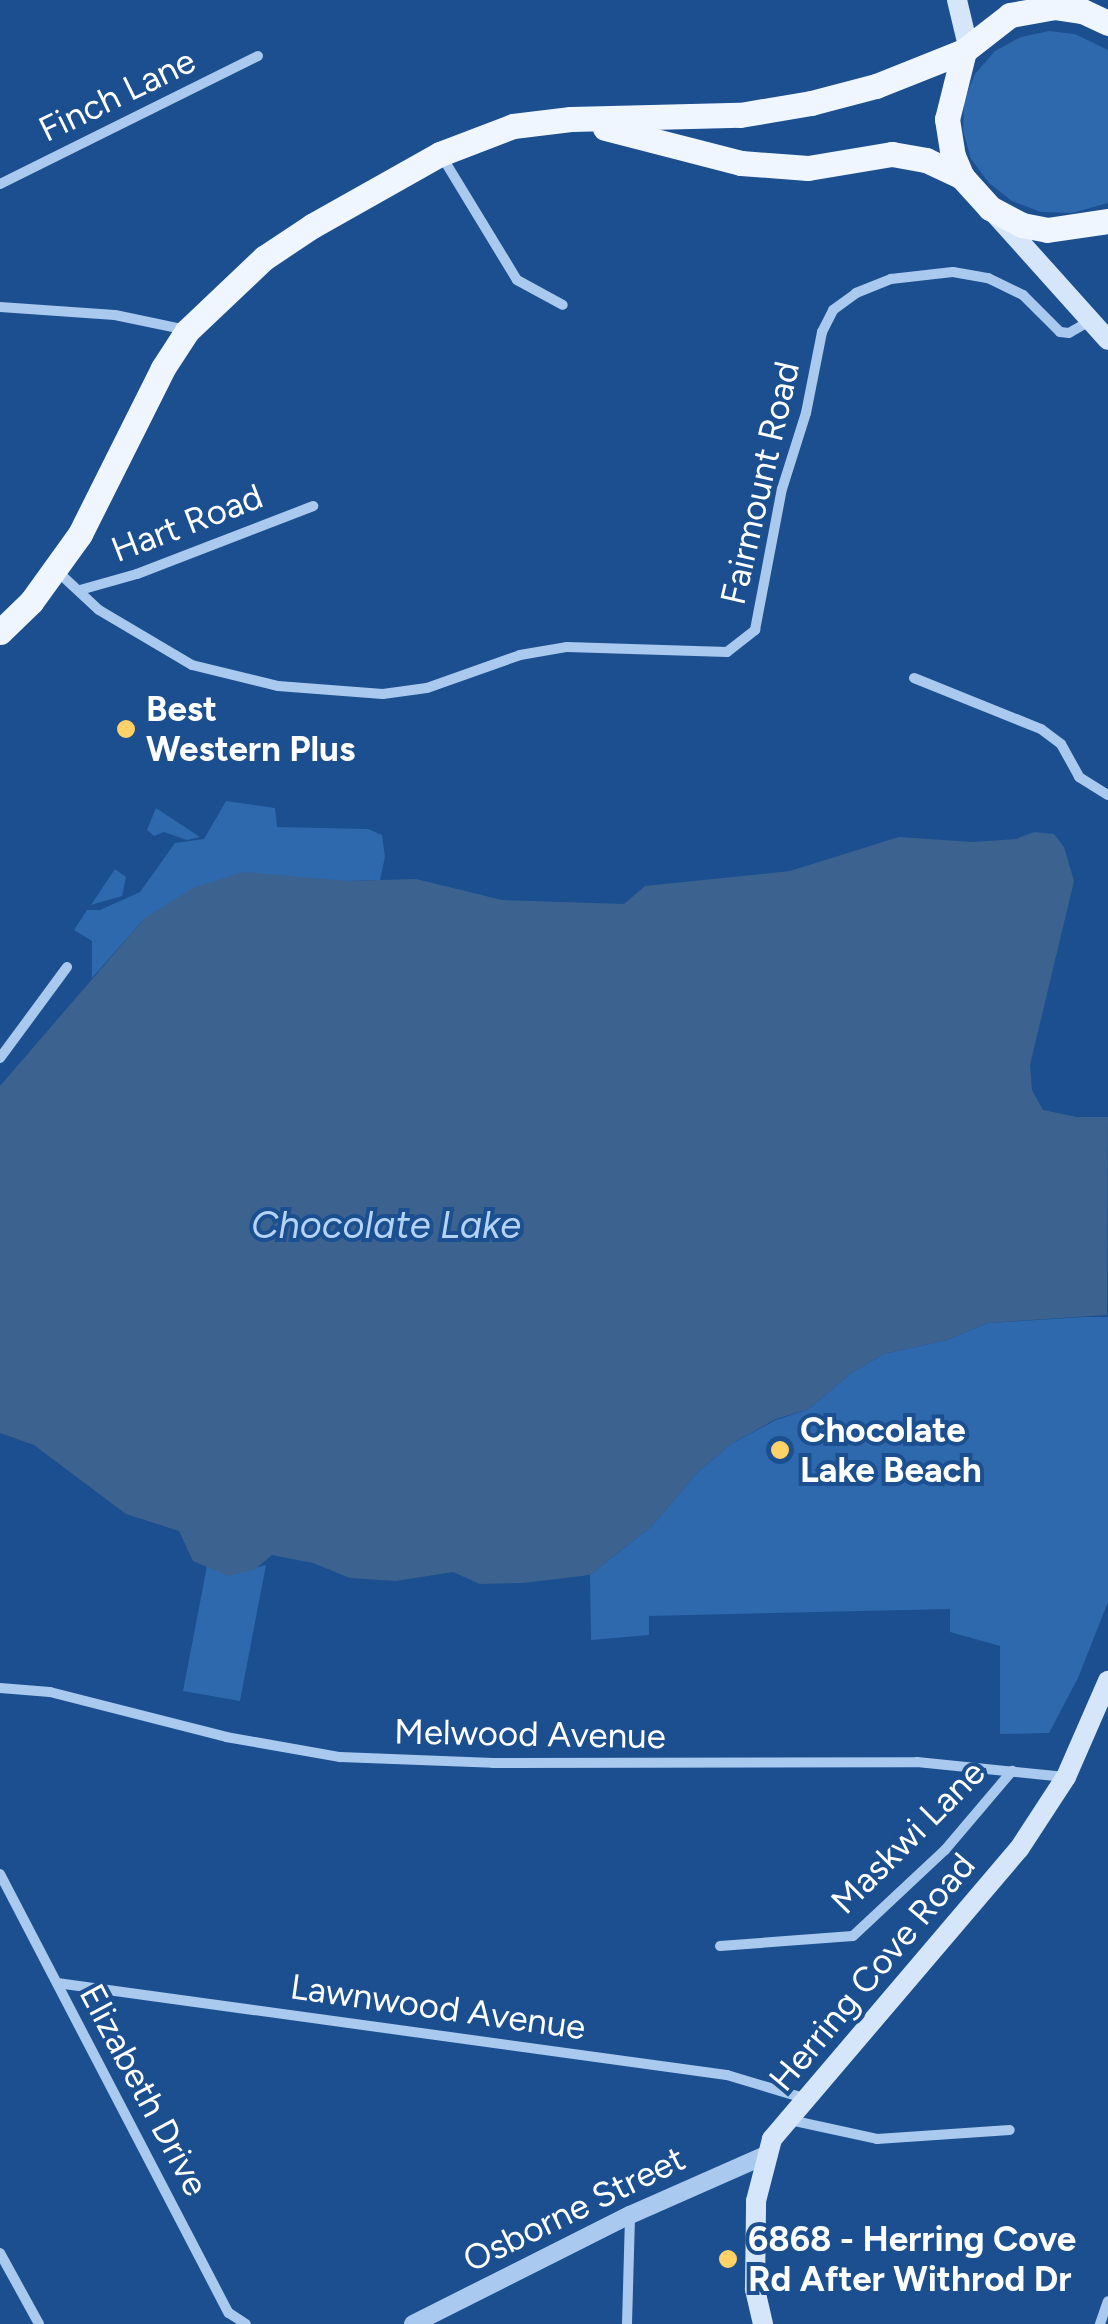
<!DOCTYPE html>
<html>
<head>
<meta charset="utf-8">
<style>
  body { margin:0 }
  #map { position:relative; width:1108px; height:2324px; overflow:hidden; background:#1b4f8f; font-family:Figtree,sans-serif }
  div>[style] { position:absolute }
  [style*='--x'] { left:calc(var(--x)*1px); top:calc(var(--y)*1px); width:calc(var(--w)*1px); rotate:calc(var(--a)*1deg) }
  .green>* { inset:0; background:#2e69ad }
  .water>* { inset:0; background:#3c6290 }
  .minor>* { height:10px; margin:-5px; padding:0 5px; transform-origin:5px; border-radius:5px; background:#a9c9ee }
  .tertiary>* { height:18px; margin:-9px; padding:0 9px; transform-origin:9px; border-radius:9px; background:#a9c9ee }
  .secondary>* { height:20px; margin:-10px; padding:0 10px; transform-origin:10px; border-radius:10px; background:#d6e6fa }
  .primary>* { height:25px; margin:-12.5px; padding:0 12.5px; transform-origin:12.5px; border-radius:12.5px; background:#f0f6ff }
  .dots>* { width:28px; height:28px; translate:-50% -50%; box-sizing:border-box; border:5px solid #1b4f8f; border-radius:50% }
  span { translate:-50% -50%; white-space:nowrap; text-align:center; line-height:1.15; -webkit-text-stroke:8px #1b4f8f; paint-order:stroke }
  .street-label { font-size:35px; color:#fff }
  .poi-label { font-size:35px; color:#fff; font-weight:700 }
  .left { translate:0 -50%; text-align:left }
  .water-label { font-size:38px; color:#b5d3f5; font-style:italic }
</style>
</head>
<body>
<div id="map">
  <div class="green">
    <div style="clip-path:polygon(1049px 31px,1075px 34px,1108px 50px,1108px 203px,1072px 213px,1041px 212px,1012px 201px,989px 183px,971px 159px,963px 131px,964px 101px,975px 74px,995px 51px,1021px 37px)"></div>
    <div style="clip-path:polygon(226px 801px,275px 808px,277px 827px,368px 829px,382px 835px,385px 857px,380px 880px,348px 881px,144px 919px,92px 978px,92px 941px,74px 930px,87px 910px,100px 910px,140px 892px,175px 843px,204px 839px)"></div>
    <div style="clip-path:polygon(156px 808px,200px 837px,187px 840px,164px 832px,154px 836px,147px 830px)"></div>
    <div style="clip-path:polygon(115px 869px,126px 877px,122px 896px,91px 905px)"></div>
    <div style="clip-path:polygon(1084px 1317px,1108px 1317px,1108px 1602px,1078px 1678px,1049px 1733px,1000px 1734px,1000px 1646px,950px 1632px,950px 1609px,649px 1616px,649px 1635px,591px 1640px,590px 1575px,652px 1526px,698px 1472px,731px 1444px,776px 1420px,809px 1409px,850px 1374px,884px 1354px,947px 1340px,988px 1323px)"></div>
    <div style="clip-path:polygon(266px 1565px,240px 1701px,183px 1691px,207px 1566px,228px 1575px)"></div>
  </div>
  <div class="water">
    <div style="clip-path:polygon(1034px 832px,1054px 834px,1064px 847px,1074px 881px,1030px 1065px,1032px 1090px,1043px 1110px,1077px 1117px,1108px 1117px,1107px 1315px,988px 1323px,947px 1340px,884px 1354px,850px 1374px,809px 1409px,776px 1419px,731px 1444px,698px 1472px,652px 1526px,590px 1575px,523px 1583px,480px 1584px,453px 1572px,396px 1581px,350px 1578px,313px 1563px,272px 1555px,254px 1570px,228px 1576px,193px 1561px,179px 1531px,126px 1514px,34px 1445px,0 1433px,0 1086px,144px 919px,193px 888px,243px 872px,348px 881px,416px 879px,502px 900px,624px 904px,645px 886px,790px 871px,899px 837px,973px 842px,1016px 839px)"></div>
  </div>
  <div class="minor">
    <div style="--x:441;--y:155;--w:146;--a:58.7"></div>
    <div style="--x:517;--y:280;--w:52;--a:28.5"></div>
    <div style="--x:0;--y:184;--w:288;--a:-26.4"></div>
    <div style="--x:0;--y:307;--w:115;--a:4"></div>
    <div style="--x:115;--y:315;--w:74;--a:11.8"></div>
    <div style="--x:57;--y:571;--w:57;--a:42.9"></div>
    <div style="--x:99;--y:610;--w:108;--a:30.6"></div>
    <div style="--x:192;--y:665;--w:89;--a:13.7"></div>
    <div style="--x:278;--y:686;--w:105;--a:4.4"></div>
    <div style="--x:383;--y:694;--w:44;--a:-7.8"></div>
    <div style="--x:427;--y:688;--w:99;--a:-19.5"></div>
    <div style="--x:520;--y:655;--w:48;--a:-9.7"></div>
    <div style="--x:567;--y:647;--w:160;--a:1.8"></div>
    <div style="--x:727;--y:652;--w:36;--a:-38"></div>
    <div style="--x:755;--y:630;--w:144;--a:-79.2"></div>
    <div style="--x:782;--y:489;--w:80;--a:-72.5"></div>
    <div style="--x:806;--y:413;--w:83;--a:-78.8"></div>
    <div style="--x:822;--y:332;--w:25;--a:-63"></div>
    <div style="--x:833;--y:310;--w:29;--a:-36"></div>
    <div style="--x:856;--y:293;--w:38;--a:-22"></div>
    <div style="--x:891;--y:279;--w:62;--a:-6.4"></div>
    <div style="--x:953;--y:272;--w:36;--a:10"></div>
    <div style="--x:988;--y:278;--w:39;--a:26"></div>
    <div style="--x:1023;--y:295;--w:52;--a:45"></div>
    <div style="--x:1060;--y:332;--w:9;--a:6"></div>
    <div style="--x:1069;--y:333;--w:22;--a:-30"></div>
    <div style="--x:80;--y:590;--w:59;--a:-15.7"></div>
    <div style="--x:137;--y:574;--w:189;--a:-21.1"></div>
    <div style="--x:914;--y:678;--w:137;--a:21.9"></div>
    <div style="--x:1041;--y:729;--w:25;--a:37"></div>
    <div style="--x:1061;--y:744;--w:38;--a:61"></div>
    <div style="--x:1079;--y:777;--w:34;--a:32"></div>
    <div style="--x:0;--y:1058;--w:113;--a:-53.6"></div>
    <div style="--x:0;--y:1688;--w:50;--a:4.6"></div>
    <div style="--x:50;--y:1692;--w:182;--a:14.3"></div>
    <div style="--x:226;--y:1737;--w:116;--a:10"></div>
    <div style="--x:340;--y:1757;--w:153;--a:2.2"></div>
    <div style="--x:493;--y:1763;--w:424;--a:-0.1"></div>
    <div style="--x:917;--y:1762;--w:149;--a:5.8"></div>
    <div style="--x:0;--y:1874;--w:495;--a:62.5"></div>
    <div style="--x:229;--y:2313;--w:20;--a:33"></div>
    <div style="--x:720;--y:1946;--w:133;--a:-4.3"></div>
    <div style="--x:853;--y:1936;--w:126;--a:-43.1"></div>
    <div style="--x:945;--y:1850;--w:104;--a:-49.7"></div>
    <div style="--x:57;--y:1983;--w:676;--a:7.82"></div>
    <div style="--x:727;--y:2075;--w:84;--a:16.7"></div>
    <div style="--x:790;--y:2120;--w:89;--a:12.3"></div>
    <div style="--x:877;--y:2139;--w:133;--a:-3.9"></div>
    <div style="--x:0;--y:2253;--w:81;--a:61.2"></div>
    <div style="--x:627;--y:2324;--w:109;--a:-88.4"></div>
    <div style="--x:1100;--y:2324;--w:24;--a:-71"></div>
  </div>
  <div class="tertiary">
    <div style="--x:413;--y:2324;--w:243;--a:-26.7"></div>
    <div style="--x:630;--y:2215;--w:146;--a:-23.8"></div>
  </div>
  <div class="secondary">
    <div style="--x:957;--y:0;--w:47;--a:76.6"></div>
    <div style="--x:995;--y:214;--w:169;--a:48.1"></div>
    <div style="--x:763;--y:2324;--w:36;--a:-103"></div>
    <div style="--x:755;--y:2289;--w:88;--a:-89.3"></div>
    <div style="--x:756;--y:2201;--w:64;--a:-75.5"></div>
    <div style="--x:772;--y:2139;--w:381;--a:-49.6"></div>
    <div style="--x:1019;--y:1849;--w:86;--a:-56.9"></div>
    <div style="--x:1066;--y:1777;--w:105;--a:-66.4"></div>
  </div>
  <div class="primary">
    <div style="--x:1108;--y:23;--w:29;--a:-155"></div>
    <div style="--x:1082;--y:11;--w:27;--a:-172"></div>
    <div style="--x:1055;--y:7;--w:46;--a:169.9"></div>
    <div style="--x:1010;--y:15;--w:58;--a:142"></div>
    <div style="--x:964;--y:51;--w:70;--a:104"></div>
    <div style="--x:947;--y:119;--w:37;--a:81"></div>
    <div style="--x:953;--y:156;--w:23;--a:67"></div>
    <div style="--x:962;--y:177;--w:42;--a:47.9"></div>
    <div style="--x:990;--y:208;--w:36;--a:28"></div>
    <div style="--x:1022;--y:225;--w:25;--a:11"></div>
    <div style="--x:1047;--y:230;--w:62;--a:-8.4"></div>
    <div style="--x:605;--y:128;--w:140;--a:14.4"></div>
    <div style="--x:741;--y:163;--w:67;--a:4.3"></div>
    <div style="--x:808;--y:168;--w:85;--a:-9.5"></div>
    <div style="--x:892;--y:154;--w:35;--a:10"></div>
    <div style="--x:926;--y:160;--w:40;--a:25"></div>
    <div style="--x:0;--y:632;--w:43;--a:-44.1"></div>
    <div style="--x:31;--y:602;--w:84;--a:-54.2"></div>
    <div style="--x:80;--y:534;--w:186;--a:-63.4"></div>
    <div style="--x:163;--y:368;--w:44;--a:-57"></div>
    <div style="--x:187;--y:331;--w:106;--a:-43.5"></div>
    <div style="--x:264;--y:258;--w:58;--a:-33.7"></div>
    <div style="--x:312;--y:226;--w:147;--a:-29.4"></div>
    <div style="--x:440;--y:154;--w:78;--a:-21"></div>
    <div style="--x:513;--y:126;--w:58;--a:-6.9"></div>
    <div style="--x:571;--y:119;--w:169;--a:-1.4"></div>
    <div style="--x:740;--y:115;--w:72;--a:-9.6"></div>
    <div style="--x:811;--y:103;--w:67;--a:-14.7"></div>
    <div style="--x:876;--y:86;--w:95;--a:-21.7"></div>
  </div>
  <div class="dots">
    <div style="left:126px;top:729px;background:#ffd166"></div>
    <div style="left:780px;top:1450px;background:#ffd166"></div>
    <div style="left:728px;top:2259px;background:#ffd166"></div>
  </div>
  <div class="street-label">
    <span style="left:117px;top:95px;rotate:-26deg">Finch Lane</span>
    <span style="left:760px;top:483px;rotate:-77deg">Fairmount Road</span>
    <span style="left:187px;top:523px;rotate:-21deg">Hart Road</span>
    <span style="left:530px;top:1734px;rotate:1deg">Melwood Avenue</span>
    <span style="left:908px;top:1837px;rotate:-45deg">Maskwi Lane</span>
    <span style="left:872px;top:1972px;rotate:-50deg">Herring Cove Road</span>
    <span style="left:438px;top:2007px;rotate:8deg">Lawnwood Avenue</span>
    <span style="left:144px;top:2090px;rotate:62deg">Elizabeth Drive</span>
    <span style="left:574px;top:2209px;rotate:-26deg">Osborne Street</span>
  </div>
  <div class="poi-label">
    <span class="left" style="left:146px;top:729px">Best<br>Western Plus</span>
    <span class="left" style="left:800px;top:1450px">Chocolate<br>Lake Beach</span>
    <span class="left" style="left:748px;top:2259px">6868 - Herring Cove<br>Rd After Withrod Dr</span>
  </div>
  <div class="water-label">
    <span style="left:386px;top:1226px">Chocolate Lake</span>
  </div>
</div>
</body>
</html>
